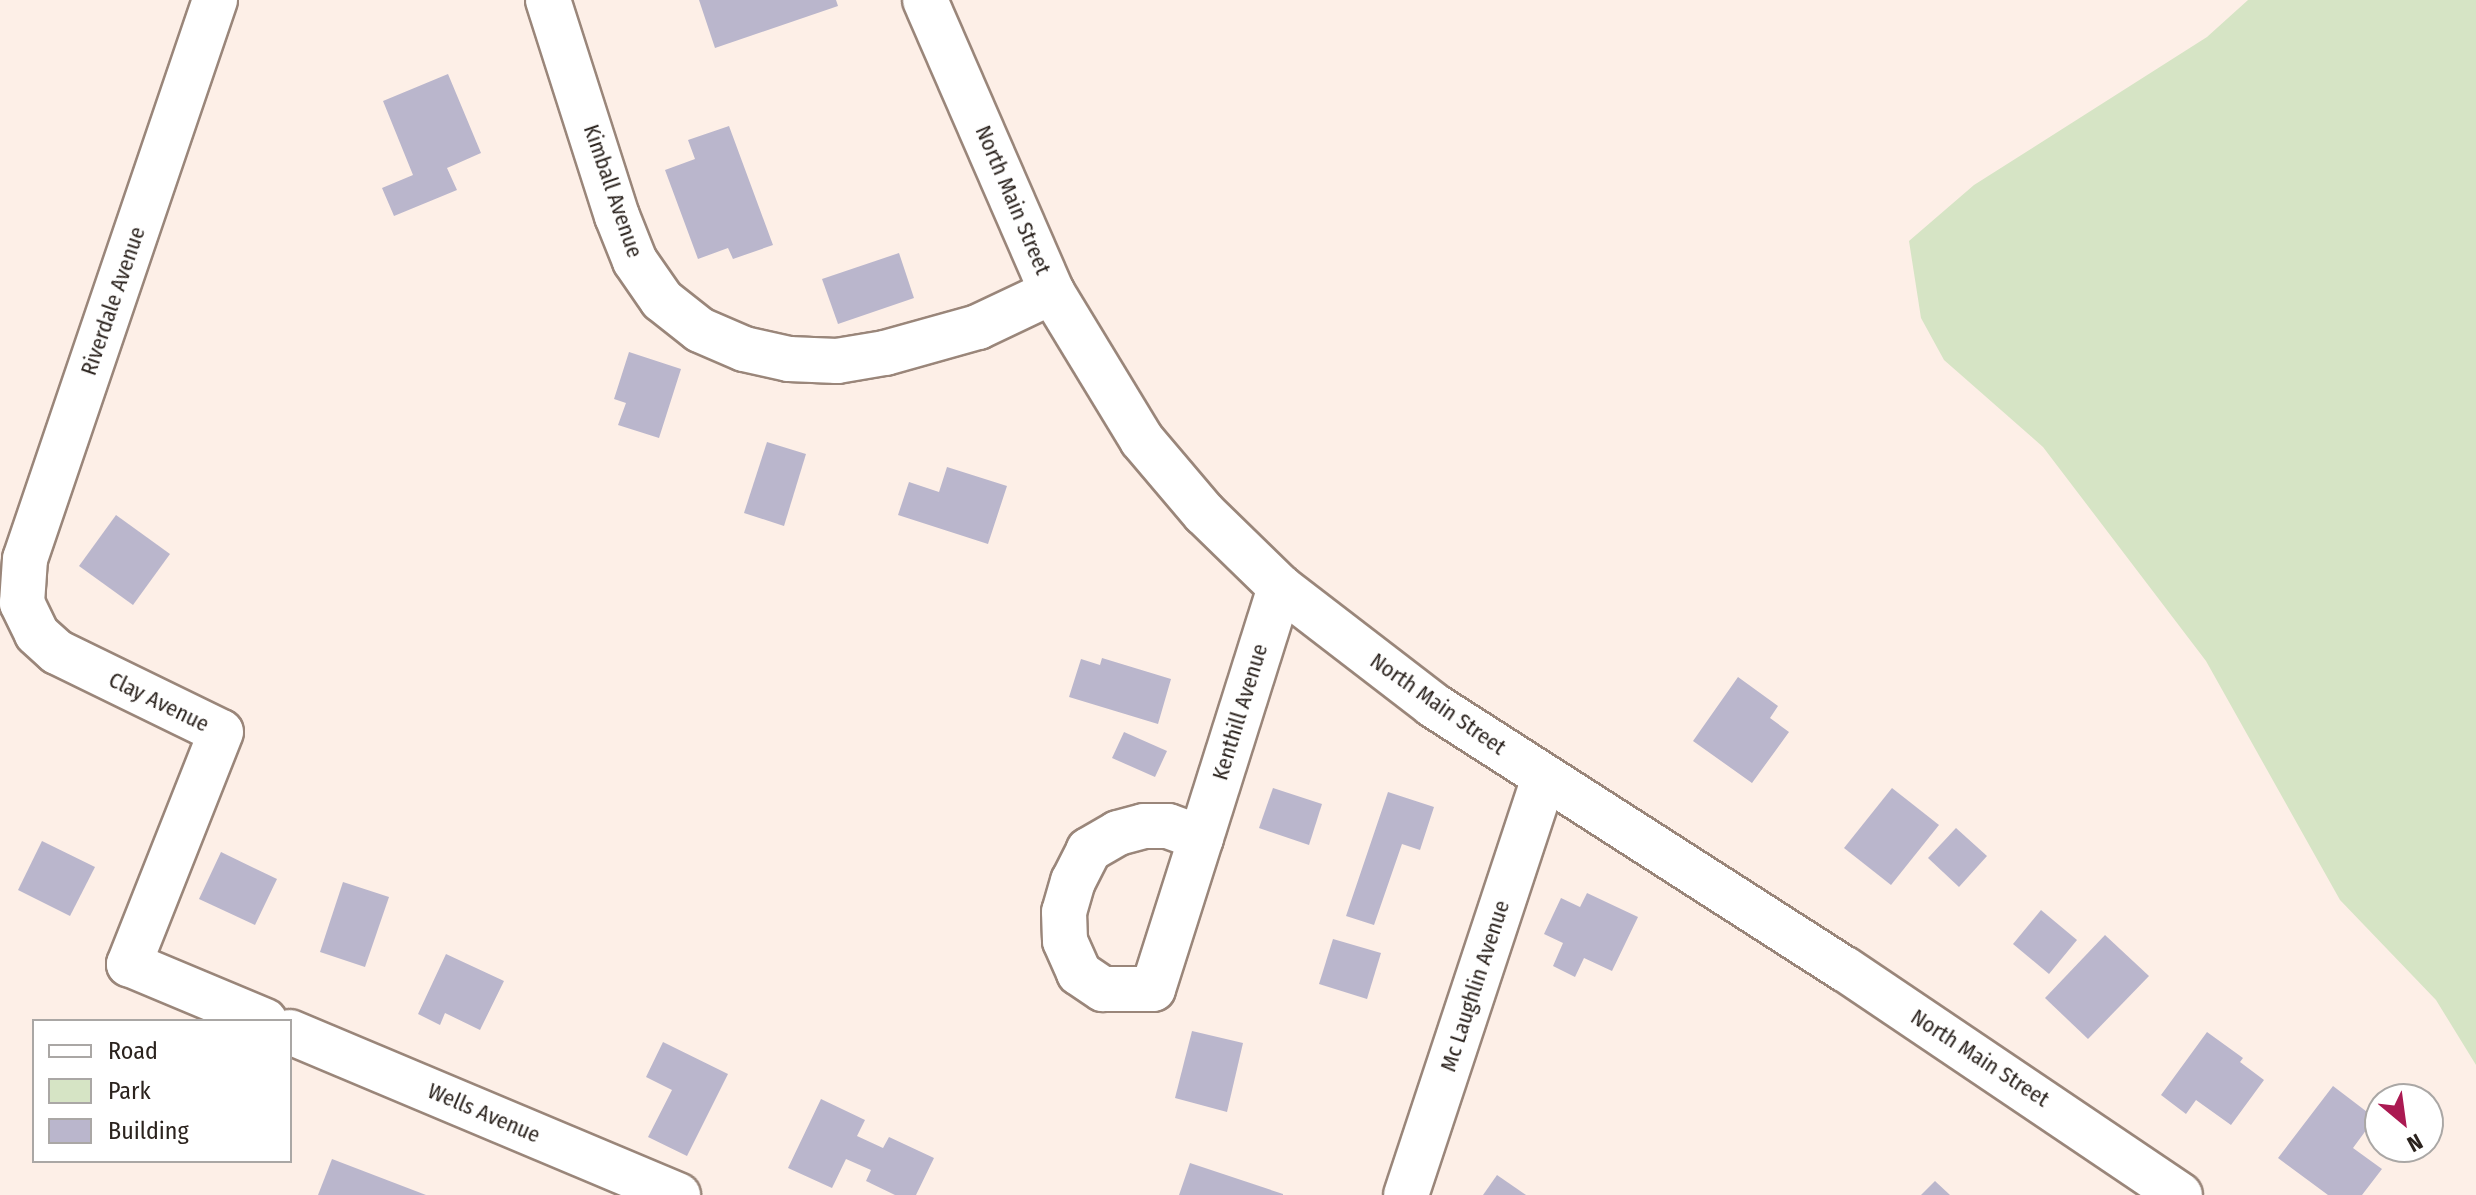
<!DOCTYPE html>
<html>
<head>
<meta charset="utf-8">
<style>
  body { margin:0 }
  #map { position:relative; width:2476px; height:1195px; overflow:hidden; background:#fdefe7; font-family:"Fira Sans Condensed",sans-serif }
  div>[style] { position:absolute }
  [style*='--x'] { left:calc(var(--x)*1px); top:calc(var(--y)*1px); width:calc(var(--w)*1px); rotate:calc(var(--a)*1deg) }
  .green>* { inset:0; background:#d6e4c5 }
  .building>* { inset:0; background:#bab6cc }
  .roads { filter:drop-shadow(2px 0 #9a867a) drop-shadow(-2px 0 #9a867a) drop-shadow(0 2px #9a867a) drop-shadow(0 -2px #9a867a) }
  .minor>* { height:44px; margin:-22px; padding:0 22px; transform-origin:22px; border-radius:22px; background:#fff }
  span { translate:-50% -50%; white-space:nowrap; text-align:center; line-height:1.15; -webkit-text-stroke:8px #fff; paint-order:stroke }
  .street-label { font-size:22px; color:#2b231e }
  .legend { position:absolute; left:32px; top:1019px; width:260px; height:144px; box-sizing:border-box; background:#fff; border:2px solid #aaa7a5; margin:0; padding:10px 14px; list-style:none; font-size:24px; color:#2b231e }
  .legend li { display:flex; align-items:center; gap:16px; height:40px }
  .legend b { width:40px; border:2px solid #aaa7a5 }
  .north { position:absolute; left:2364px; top:1083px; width:80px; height:80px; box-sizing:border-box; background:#fff; border:2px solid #aaa7a5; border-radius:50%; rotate:151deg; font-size:22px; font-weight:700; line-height:32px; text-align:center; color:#2b231e }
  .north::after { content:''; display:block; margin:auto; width:28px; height:36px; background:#ab1a52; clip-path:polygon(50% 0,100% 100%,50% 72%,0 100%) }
</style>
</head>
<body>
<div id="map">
  <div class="green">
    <div style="clip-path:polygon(2248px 0,2476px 0,2476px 1065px,2436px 1000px,2340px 900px,2206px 661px,2043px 447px,1944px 360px,1921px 318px,1909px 241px,1974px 185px,2207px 37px)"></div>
  </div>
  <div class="building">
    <div style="clip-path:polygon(699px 0,836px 0,838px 6px,715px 48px)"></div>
    <div style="clip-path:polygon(448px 74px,481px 153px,447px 168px,457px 190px,394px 216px,382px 188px,413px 175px,383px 101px)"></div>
    <div style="clip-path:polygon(729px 126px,773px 245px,733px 259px,728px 248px,698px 259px,665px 170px,695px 159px,688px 140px)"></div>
    <div style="clip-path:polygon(899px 253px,914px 298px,838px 324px,822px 279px)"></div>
    <div style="clip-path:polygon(629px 352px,681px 369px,659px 438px,618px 425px,626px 403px,614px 399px)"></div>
    <div style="clip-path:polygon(767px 442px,806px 454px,784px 526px,744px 513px)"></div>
    <div style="clip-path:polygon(947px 467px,1007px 486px,988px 544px,898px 515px,909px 482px,939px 492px)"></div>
    <div style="clip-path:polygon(116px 515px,170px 554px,133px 605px,79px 566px)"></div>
    <div style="clip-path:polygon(1102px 658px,1171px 679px,1158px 724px,1069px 697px,1081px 659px,1100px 665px)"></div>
    <div style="clip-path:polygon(1738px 677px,1778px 706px,1770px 718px,1789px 732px,1752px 783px,1693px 741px)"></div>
    <div style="clip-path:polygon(1124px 732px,1167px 751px,1155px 777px,1112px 758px)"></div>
    <div style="clip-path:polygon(1273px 788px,1322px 804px,1309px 845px,1259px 828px)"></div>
    <div style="clip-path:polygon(1892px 788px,1939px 825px,1891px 885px,1844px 848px)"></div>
    <div style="clip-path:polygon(1388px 792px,1434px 807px,1420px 850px,1402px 844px,1374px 925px,1346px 916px)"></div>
    <div style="clip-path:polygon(1956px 828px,1987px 856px,1959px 887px,1928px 858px)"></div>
    <div style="clip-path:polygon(42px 841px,95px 867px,70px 916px,18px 890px)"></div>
    <div style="clip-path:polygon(221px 852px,277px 879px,255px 925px,199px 899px)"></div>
    <div style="clip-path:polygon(343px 882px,389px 897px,365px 967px,320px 952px)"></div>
    <div style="clip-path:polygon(1587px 893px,1638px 917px,1612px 971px,1584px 958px,1575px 977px,1553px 966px,1563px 943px,1544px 934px,1561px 898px,1580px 907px)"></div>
    <div style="clip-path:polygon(2041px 910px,2077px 940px,2049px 974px,2013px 944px)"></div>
    <div style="clip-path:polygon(2105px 935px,2149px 976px,2088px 1039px,2045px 998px)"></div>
    <div style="clip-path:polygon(1333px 939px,1381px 953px,1367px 999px,1319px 984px)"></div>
    <div style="clip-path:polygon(446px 954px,504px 981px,480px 1030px,445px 1013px,440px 1025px,418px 1014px)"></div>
    <div style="clip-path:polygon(1192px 1031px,1243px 1043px,1227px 1112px,1175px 1098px)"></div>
    <div style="clip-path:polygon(2207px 1032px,2243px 1058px,2240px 1062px,2264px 1080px,2231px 1125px,2196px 1100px,2186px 1114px,2161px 1095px)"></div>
    <div style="clip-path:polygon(663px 1042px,728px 1074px,687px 1156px,648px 1137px,672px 1090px,646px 1077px)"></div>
    <div style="clip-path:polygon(2333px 1086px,2375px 1118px,2353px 1148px,2382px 1169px,2362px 1195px,2328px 1195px,2278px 1158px)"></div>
    <div style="clip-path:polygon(821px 1099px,865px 1120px,857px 1136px,883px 1148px,889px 1137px,934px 1158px,916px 1195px,895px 1195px,866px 1181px,871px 1170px,846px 1159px,832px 1188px,788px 1168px)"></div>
    <div style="clip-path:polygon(332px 1159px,426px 1195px,318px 1195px)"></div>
    <div style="clip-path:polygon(1190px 1163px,1283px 1194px,1283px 1195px,1179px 1195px)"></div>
    <div style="clip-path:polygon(1497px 1175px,1526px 1195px,1483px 1195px)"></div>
    <div style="clip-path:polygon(1935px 1181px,1950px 1195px,1921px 1195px)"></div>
  </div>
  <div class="roads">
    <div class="minor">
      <div style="--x:215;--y:0;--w:590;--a:108.77"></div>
      <div style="--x:25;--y:559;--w:44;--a:93.9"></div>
      <div style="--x:22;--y:603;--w:34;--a:64"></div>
      <div style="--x:37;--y:634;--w:27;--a:42"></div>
      <div style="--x:57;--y:652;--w:182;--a:26"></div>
      <div style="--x:221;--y:732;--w:250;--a:111.6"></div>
      <div style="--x:129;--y:964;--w:147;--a:22.7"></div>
      <div style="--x:548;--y:0;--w:227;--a:72.3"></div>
      <div style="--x:617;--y:216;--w:48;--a:68.2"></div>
      <div style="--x:635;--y:261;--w:47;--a:55.3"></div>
      <div style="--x:662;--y:300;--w:48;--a:38.3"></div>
      <div style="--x:700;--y:330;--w:48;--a:23.4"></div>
      <div style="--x:744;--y:349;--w:46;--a:12.5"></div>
      <div style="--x:789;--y:359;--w:48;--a:2.4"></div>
      <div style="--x:837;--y:361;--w:49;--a:-9.5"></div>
      <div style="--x:885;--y:353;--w:97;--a:-15.6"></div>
      <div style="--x:978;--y:327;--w:82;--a:-25.3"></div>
      <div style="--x:925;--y:0;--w:318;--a:66.5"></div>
      <div style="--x:1052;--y:292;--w:173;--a:58.7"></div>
      <div style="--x:1142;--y:440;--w:96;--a:49.7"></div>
      <div style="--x:1204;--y:513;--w:106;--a:44.2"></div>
      <div style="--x:1280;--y:587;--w:193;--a:37.6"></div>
      <div style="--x:1433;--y:705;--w:489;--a:32.7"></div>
      <div style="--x:1845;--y:969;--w:404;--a:34"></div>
      <div style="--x:1201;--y:838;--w:35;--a:-160"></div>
      <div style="--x:1168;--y:826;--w:24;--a:180"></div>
      <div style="--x:1144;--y:826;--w:27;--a:165"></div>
      <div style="--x:1118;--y:833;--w:34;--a:150"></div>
      <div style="--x:1089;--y:850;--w:35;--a:117"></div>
      <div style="--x:1073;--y:881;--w:32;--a:106"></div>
      <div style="--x:1064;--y:912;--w:29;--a:88"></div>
      <div style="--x:1065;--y:941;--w:35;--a:66"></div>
      <div style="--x:1079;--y:973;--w:29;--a:34"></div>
      <div style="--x:1103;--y:989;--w:50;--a:0"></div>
      <div style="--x:1153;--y:989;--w:158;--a:-72.4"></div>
      <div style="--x:1201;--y:838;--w:263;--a:-72.5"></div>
      <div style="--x:290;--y:1032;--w:421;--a:22.8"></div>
      <div style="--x:1406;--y:1195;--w:440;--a:-71.7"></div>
    </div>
  </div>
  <div class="street-label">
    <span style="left:613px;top:191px;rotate:71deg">Kimball Avenue</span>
    <span style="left:1013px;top:200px;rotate:67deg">North Main Street</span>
    <span style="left:113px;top:301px;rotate:-71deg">Riverdale Avenue</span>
    <span style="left:159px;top:702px;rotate:26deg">Clay Avenue</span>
    <span style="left:1438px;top:704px;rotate:35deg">North Main Street</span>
    <span style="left:1240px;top:712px;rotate:-73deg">Kenthill Avenue</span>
    <span style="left:1475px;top:986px;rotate:-72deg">Mc Laughlin Avenue</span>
    <span style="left:1980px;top:1058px;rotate:33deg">North Main Street</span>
    <span style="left:484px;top:1113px;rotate:23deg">Wells Avenue</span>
  </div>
  <ul class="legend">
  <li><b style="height:10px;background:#fff"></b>Road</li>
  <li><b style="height:22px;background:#d6e4c5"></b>Park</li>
  <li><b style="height:22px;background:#bab6cc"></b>Building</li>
  </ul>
  <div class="north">N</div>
</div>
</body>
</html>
